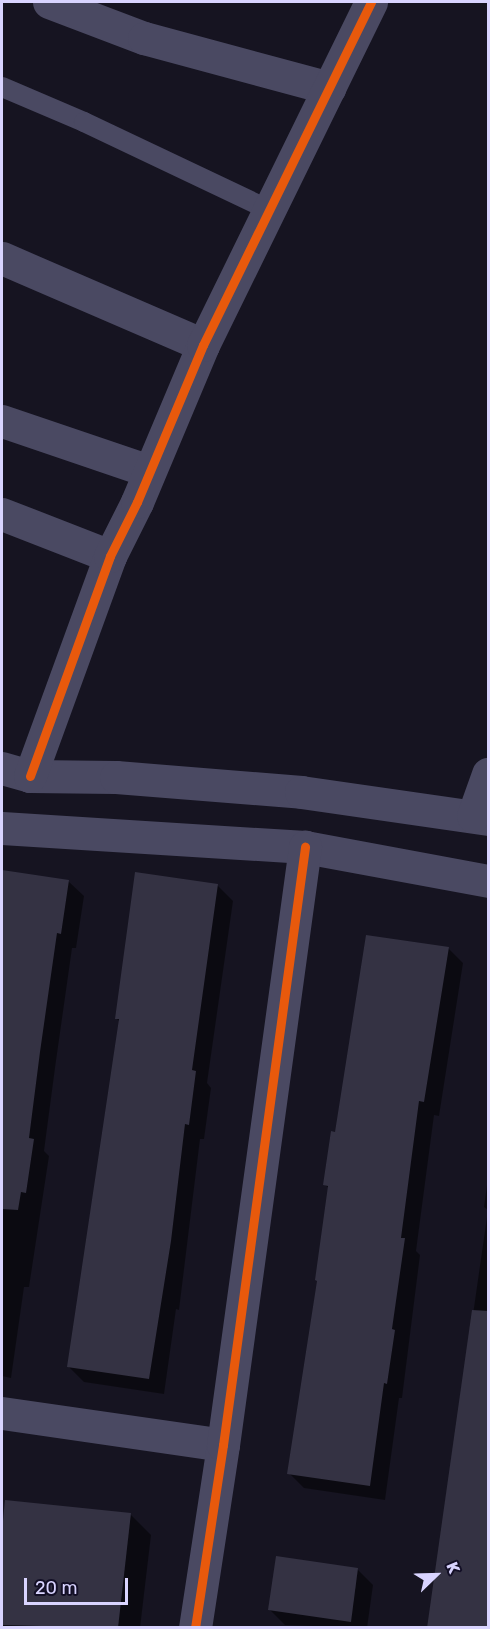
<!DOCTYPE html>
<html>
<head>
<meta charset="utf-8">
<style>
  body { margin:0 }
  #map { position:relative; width:490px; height:1629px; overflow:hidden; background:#161421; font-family:Rubik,sans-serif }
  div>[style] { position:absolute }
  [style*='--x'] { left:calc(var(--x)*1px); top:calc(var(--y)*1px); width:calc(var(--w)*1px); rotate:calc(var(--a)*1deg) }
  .shadow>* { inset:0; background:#0007 }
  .building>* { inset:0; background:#343243 }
  .lane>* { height:20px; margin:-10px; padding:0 10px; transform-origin:10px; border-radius:10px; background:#4a4962 }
  .street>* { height:33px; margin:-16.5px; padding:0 16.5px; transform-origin:16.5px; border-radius:16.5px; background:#4a4962 }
  .cycleway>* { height:9px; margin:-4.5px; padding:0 4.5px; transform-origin:4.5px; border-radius:4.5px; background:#e8590c }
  span { translate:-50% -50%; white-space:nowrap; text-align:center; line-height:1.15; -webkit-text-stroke:4.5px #130f26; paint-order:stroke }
  .frame { position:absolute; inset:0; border:3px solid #d9d4ff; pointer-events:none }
  .north { position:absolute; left:406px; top:1545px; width:60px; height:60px; -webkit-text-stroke:4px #130f26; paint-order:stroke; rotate:67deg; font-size:16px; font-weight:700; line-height:24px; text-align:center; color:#d9d4ff }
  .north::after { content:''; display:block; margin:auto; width:21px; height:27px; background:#d9d4ff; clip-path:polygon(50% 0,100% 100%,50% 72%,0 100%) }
  .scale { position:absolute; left:24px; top:1578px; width:104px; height:27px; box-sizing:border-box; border:3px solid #d9d4ff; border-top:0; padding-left:8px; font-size:18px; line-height:21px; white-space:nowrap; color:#d9d4ff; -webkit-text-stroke:4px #130f26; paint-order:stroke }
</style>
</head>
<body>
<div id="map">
  <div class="shadow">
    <div style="clip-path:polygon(2px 872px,68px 881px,84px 896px,76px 948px,72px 948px,55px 1068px,44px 1151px,49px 1156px,29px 1287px,24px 1287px,11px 1378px,2px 1376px)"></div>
    <div style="clip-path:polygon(217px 885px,233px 901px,207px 1083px,211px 1088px,204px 1139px,200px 1139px,179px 1310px,176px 1309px,164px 1394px,84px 1382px,69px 1367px,120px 1022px,116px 1018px)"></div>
    <div style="clip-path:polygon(448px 948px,463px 963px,439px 1116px,434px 1115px,416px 1251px,420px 1255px,402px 1398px,399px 1398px,385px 1500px,304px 1488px,289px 1473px,319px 1282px,329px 1188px,325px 1185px,336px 1134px)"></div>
    <div style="clip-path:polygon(488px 1178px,488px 1628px,428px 1628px,488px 1210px,484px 1207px)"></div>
    <div style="clip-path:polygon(6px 1501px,131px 1515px,151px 1535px,140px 1628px,2px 1628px,2px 1546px)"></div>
    <div style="clip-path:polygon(357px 1569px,373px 1585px,367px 1628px,285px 1625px,270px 1610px)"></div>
  </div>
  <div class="building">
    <div style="clip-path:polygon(2px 870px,69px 880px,61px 934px,57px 933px,40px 1052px,29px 1138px,34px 1139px,26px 1193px,21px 1192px,18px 1210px,2px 1209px)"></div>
    <div style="clip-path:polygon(135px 872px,218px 884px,192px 1070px,196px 1071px,189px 1125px,185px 1124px,171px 1241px,149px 1379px,67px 1367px,119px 1019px,115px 1019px)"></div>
    <div style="clip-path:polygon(366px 935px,449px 947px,424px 1102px,419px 1101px,401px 1238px,405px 1238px,392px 1329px,395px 1330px,387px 1384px,384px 1383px,370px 1486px,287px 1474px,317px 1281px,315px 1280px,328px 1186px,323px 1185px,331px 1131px,335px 1132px)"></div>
    <div style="clip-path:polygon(472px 1310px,489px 1311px,489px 1628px,427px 1628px)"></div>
    <div style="clip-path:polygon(5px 1500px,131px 1513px,118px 1628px,2px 1625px,2px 1531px)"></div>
    <div style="clip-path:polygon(276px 1556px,358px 1568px,351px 1622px,268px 1610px)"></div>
  </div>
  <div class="lane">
    <div style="--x:2;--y:87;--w:89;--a:23.1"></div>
    <div style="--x:84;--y:122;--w:205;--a:25.4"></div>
  </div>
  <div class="street">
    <div style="--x:49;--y:2;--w:102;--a:20.8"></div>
    <div style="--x:144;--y:38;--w:192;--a:15.1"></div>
    <div style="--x:2;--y:258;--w:219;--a:23.4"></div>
    <div style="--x:2;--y:421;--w:155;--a:18.8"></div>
    <div style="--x:2;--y:514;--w:116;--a:21.3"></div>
    <div style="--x:2;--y:768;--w:29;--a:16"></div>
    <div style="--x:30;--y:776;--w:86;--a:0.7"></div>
    <div style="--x:116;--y:777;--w:186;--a:4.6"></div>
    <div style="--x:301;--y:792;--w:189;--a:8.2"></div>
    <div style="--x:30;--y:776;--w:234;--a:-70"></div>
    <div style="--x:110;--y:556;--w:60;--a:-63.4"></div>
    <div style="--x:137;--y:502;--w:170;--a:-67.2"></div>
    <div style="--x:203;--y:345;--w:382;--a:-63.9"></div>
    <div style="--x:473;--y:816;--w:45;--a:-70.3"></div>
    <div style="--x:2;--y:828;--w:304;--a:3.6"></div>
    <div style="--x:305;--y:847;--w:186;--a:10.5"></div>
    <div style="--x:2;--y:1413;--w:223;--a:8.2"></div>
    <div style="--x:195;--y:1628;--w:185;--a:-81.3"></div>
    <div style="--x:223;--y:1445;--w:604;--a:-82.19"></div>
  </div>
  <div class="cycleway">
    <div style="--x:30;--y:776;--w:234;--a:-70"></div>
    <div style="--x:110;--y:556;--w:60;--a:-63.4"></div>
    <div style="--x:137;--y:502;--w:170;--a:-67.2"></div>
    <div style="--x:203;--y:345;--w:382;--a:-63.9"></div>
    <div style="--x:195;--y:1628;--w:185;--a:-81.3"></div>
    <div style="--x:223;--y:1445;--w:604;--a:-82.19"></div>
  </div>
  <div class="frame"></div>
  <div class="north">K</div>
  <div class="scale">20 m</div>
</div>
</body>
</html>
